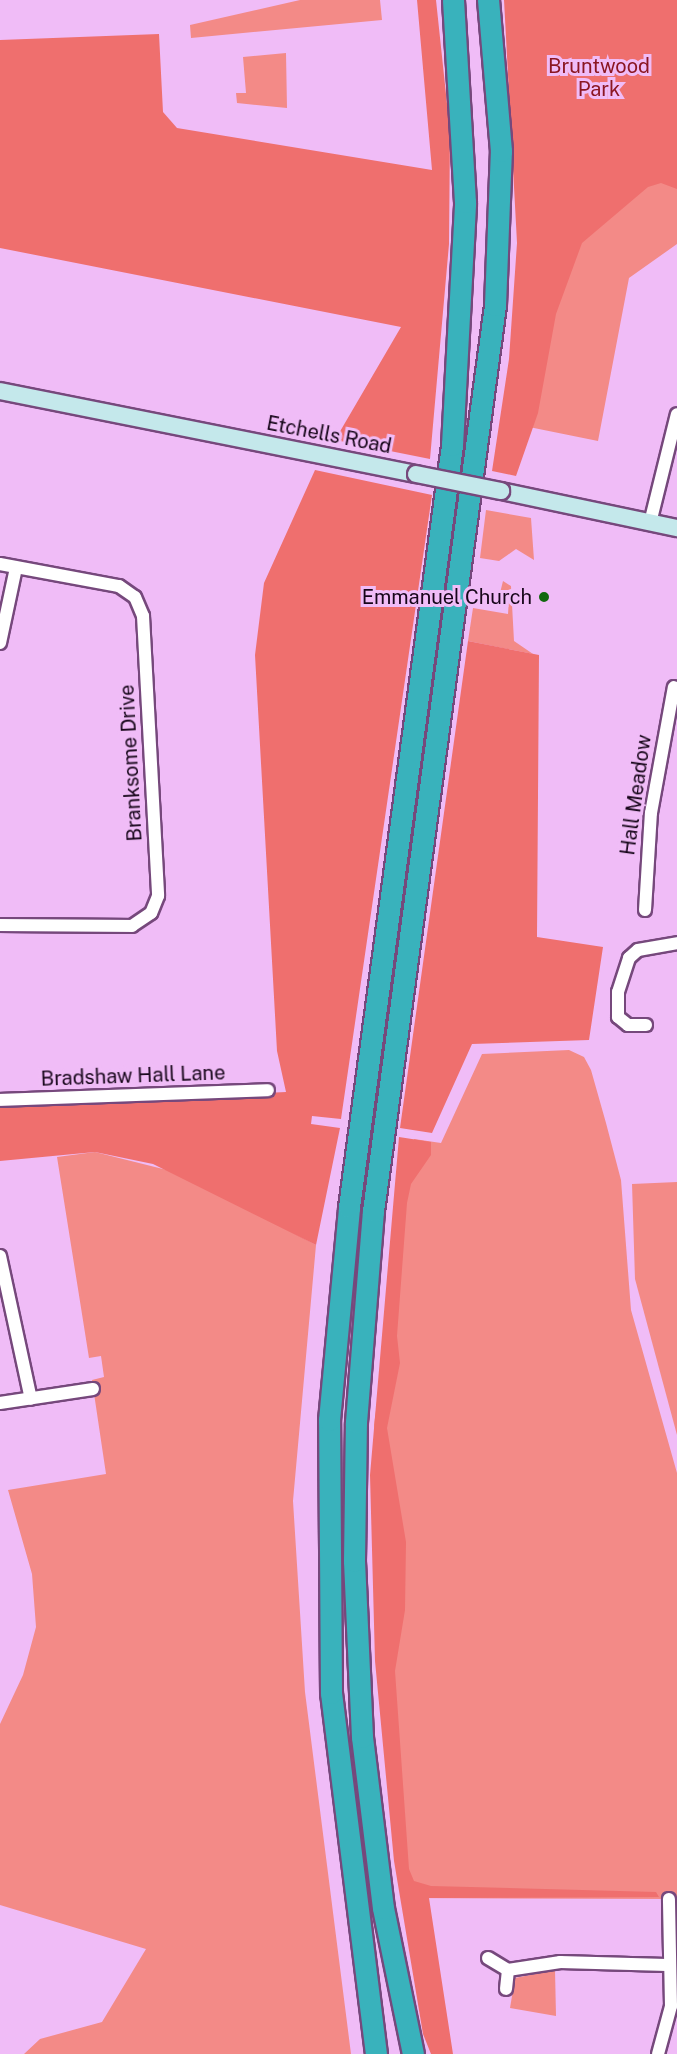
<!DOCTYPE html>
<html>
<head>
<meta charset="utf-8">
<style>
  body { margin:0 }
  #map { position:relative; width:677px; height:2054px; overflow:hidden; background:#f0bcf7; font-family:"Public Sans",sans-serif }
  div>[style] { position:absolute }
  [style*='--x'] { left:calc(var(--x)*1px); top:calc(var(--y)*1px); width:calc(var(--w)*1px); rotate:calc(var(--a)*1deg) }
  .green>* { inset:0; background:#f38a87 }
  .forest>* { inset:0; background:#ef6f6e }
  .roads { filter:drop-shadow(2px 0 #76487c) drop-shadow(-2px 0 #76487c) drop-shadow(0 2px #76487c) drop-shadow(0 -2px #76487c) }
  .street>* { height:12px; margin:-6px; padding:0 6px; transform-origin:6px; border-radius:6px; background:#fff }
  .secondary>* { height:16px; margin:-8px; padding:0 8px; transform-origin:8px; border-radius:8px; background:#c4e8eb }
  .highway>* { height:21px; margin:-10.5px; padding:0 10.5px; transform-origin:10.5px; border-radius:10.5px; background:#39b2bc }
  .bridges { filter:drop-shadow(2px 0 #76487c) drop-shadow(-2px 0 #76487c) drop-shadow(0 2px #76487c) drop-shadow(0 -2px #76487c) }
  .secondary-bridge>* { height:16px; margin:-8px; padding:0 8px; transform-origin:8px; border-radius:8px; background:#c4e8eb }
  .dots>* { width:16px; height:16px; translate:-50% -50%; box-sizing:border-box; border:3px solid #f0bcf7; border-radius:50% }
  span { translate:-50% -50%; white-space:nowrap; text-align:center; line-height:1.15; -webkit-text-stroke:6px #f0bcf7; paint-order:stroke }
  .park-label { font-size:20px; color:#8b1622 }
  .street-label { font-size:20px; color:#160519 }
  .poi-label { font-size:20px; color:#160519 }
  .right { translate:-100% -50%; text-align:right }
</style>
</head>
<body>
<div id="map">
  <div class="green">
    <div style="clip-path:polygon(300px 0,380px 0,382px 20px,191px 38px,190px 25px)"></div>
    <div style="clip-path:polygon(677px 0,677px 244px,629px 278px,598px 441px,529px 427px,534px 276px)"></div>
    <div style="clip-path:polygon(286px 53px,287px 108px,237px 103px,236px 93px,246px 93px,243px 57px)"></div>
    <div style="clip-path:polygon(486px 510px,531px 518px,534px 560px,516px 549px,499px 561px,480px 558px)"></div>
    <div style="clip-path:polygon(503px 581px,511px 586px,514px 641px,533px 654px,468px 641px,473px 608px,508px 614px,509px 599px,499px 597px)"></div>
    <div style="clip-path:polygon(569px 1050px,584px 1057px,591px 1070px,606px 1123px,621px 1180px,631px 1310px,677px 1473px,677px 1899px,406px 1898px,374px 1425px,414px 1139px,441px 1143px,482px 1054px)"></div>
    <div style="clip-path:polygon(95px 1152px,183px 1174px,316px 1245px,293px 1501px,305px 1692px,351px 2054px,24px 2054px,40px 2039px,102px 2022px,146px 1949px,0 1905px,0 1724px,23px 1675px,36px 1627px,32px 1574px,8px 1490px,106px 1474px,92px 1380px,104px 1377px,101px 1356px,89px 1358px,57px 1157px)"></div>
    <div style="clip-path:polygon(677px 1182px,677px 1435px,635px 1279px,632px 1184px)"></div>
    <div style="clip-path:polygon(555px 1970px,556px 2016px,510px 2008px,515px 1978px)"></div>
  </div>
  <div class="forest">
    <div style="clip-path:polygon(417px 0,436px 0,450px 132px,449px 244px,430px 459px,335px 440px,401px 327px,0 248px,0 40px,159px 34px,163px 112px,177px 128px,432px 170px)"></div>
    <div style="clip-path:polygon(504px 0,677px 0,677px 189px,661px 183px,648px 187px,582px 243px,556px 314px,538px 413px,516px 476px,492px 471px,509px 359px,517px 243px)"></div>
    <div style="clip-path:polygon(315px 470px,432px 495px,341px 1119px,312px 1116px,311px 1124px,340px 1128px,316px 1245px,153px 1164px,95px 1152px,0 1161px,0 1106px,286px 1092px,277px 1051px,255px 655px,264px 583px)"></div>
    <div style="clip-path:polygon(468px 641px,539px 655px,537px 937px,603px 947px,589px 1040px,472px 1044px,432px 1133px,400px 1128px)"></div>
    <div style="clip-path:polygon(399px 1137px,431px 1142px,431px 1155px,411px 1184px,407px 1203px,397px 1336px,400px 1363px,387px 1428px,406px 1542px,405px 1610px,395px 1671px,409px 1869px,414px 1881px,431px 1886px,656px 1892px,659px 1897px,429px 1898px,453px 2054px,431px 2054px,423px 2034px,394px 1861px,375px 1661px,370px 1475px)"></div>
  </div>
  <div class="roads">
    <div class="street">
      <div style="--x:650;--y:523;--w:112;--a:-76.1"></div>
      <div style="--x:0;--y:564;--w:121;--a:10.5"></div>
      <div style="--x:119;--y:586;--w:19;--a:35"></div>
      <div style="--x:135;--y:597;--w:21;--a:67"></div>
      <div style="--x:143;--y:616;--w:280;--a:86.9"></div>
      <div style="--x:158;--y:896;--w:18;--a:112"></div>
      <div style="--x:151;--y:913;--w:23;--a:146"></div>
      <div style="--x:132;--y:926;--w:132;--a:-179.6"></div>
      <div style="--x:0;--y:643;--w:77;--a:-78"></div>
      <div style="--x:645;--y:910;--w:97;--a:-86.5"></div>
      <div style="--x:651;--y:813;--w:128;--a:-79.7"></div>
      <div style="--x:646;--y:1025;--w:18;--a:180"></div>
      <div style="--x:628;--y:1025;--w:13;--a:-141"></div>
      <div style="--x:618;--y:1017;--w:25;--a:-90"></div>
      <div style="--x:618;--y:992;--w:36;--a:-72"></div>
      <div style="--x:629;--y:958;--w:12;--a:-42"></div>
      <div style="--x:638;--y:950;--w:40;--a:-10"></div>
      <div style="--x:0;--y:1100;--w:268;--a:-2.1"></div>
      <div style="--x:0;--y:1256;--w:146;--a:77.8"></div>
      <div style="--x:0;--y:1403;--w:94;--a:-8.6"></div>
      <div style="--x:488;--y:1958;--w:23;--a:31"></div>
      <div style="--x:508;--y:1970;--w:19;--a:96"></div>
      <div style="--x:508;--y:1970;--w:53;--a:-8.7"></div>
      <div style="--x:560;--y:1962;--w:107;--a:1.6"></div>
      <div style="--x:658;--y:2054;--w:50;--a:-74.8"></div>
      <div style="--x:671;--y:2006;--w:107;--a:-91.1"></div>
    </div>
    <div class="secondary">
      <div style="--x:0;--y:391;--w:424;--a:11.3"></div>
      <div style="--x:501;--y:491;--w:180;--a:11.9"></div>
    </div>
    <div class="highway">
      <div style="--x:376;--y:2054;--w:364;--a:-97.1"></div>
      <div style="--x:331;--y:1693;--w:273;--a:-90.4"></div>
      <div style="--x:329;--y:1420;--w:214;--a:-84.6"></div>
      <div style="--x:349;--y:1207;--w:769;--a:-82.3"></div>
      <div style="--x:452;--y:445;--w:243;--a:-86.9"></div>
      <div style="--x:465;--y:202;--w:202;--a:-93.4"></div>
      <div style="--x:413;--y:2054;--w:149;--a:-101.6"></div>
      <div style="--x:383;--y:1908;--w:172;--a:-97"></div>
      <div style="--x:362;--y:1737;--w:176;--a:-92.6"></div>
      <div style="--x:354;--y:1561;--w:139;--a:-89.2"></div>
      <div style="--x:356;--y:1422;--w:212;--a:-85.4"></div>
      <div style="--x:373;--y:1211;--w:914;--a:-82.33"></div>
      <div style="--x:495;--y:305;--w:154;--a:-87.8"></div>
      <div style="--x:501;--y:151;--w:152;--a:-94.9"></div>
    </div>
  </div>
  <div class="bridges">
    <div class="secondary-bridge">
      <div style="--x:416;--y:474;--w:87;--a:11.3"></div>
    </div>
  </div>
  <div class="dots">
    <div style="left:544px;top:597px;background:#11680e"></div>
  </div>
  <div class="park-label">
    <span style="left:599px;top:78px">Bruntwood<br>Park</span>
  </div>
  <div class="street-label">
    <span style="left:329px;top:435px;rotate:11deg">Etchells Road</span>
    <span style="left:131px;top:763px;rotate:-93deg">Branksome Drive</span>
    <span style="left:636px;top:795px;rotate:-82deg">Hall Meadow</span>
    <span style="left:133px;top:1076px;rotate:-2deg">Bradshaw Hall Lane</span>
  </div>
  <div class="poi-label">
    <span class="right" style="left:532px;top:597px">Emmanuel Church</span>
  </div>
</div>
</body>
</html>
